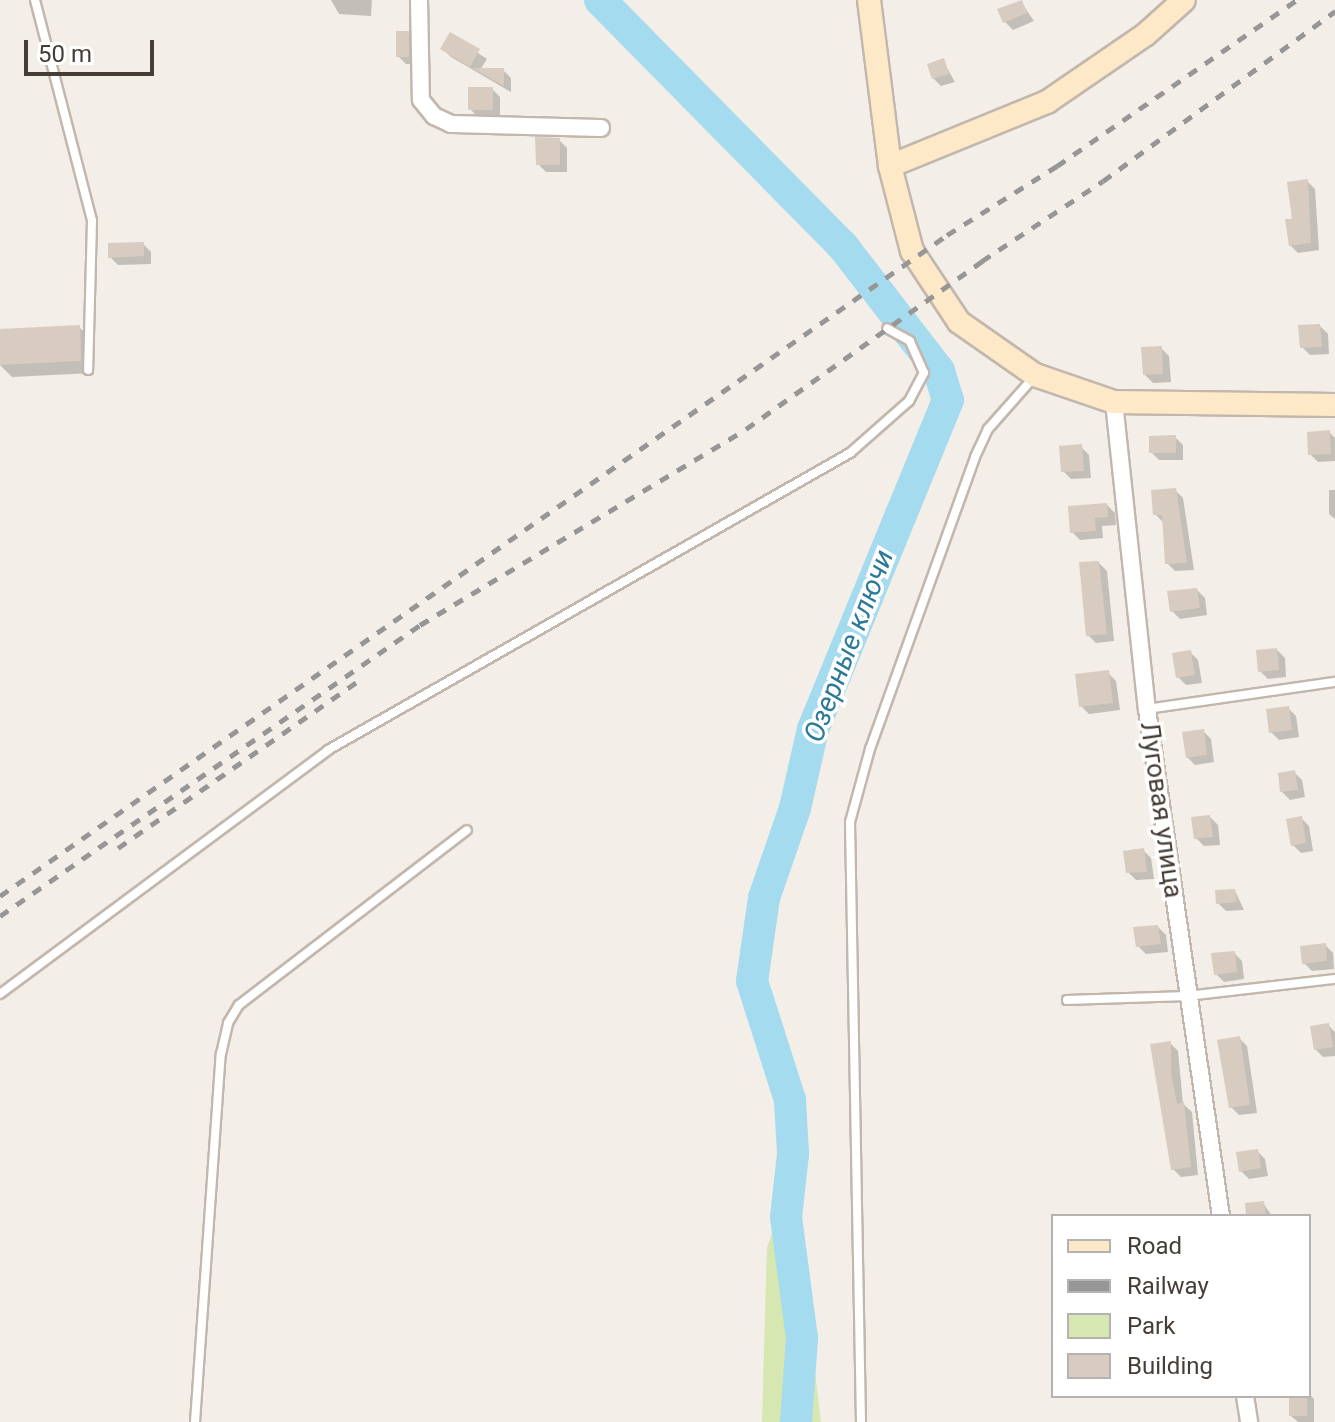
<!DOCTYPE html>
<html>
<head>
<meta charset="utf-8">
<style>
  body { margin:0 }
  #map { position:relative; width:1335px; height:1422px; overflow:hidden; background:#f3eee7; font-family:Roboto,sans-serif }
  div>[style] { position:absolute }
  [style*='--x'] { left:calc(var(--x)*1px); top:calc(var(--y)*1px); width:calc(var(--w)*1px); rotate:calc(var(--a)*1deg) }
  .green>* { inset:0; background:#d6e7b1 }
  .shadow>* { inset:0; background:#0003 }
  .river>* { height:32px; margin:-16px; padding:0 16px; transform-origin:16px; border-radius:16px; background:#a5dbef }
  .building>* { inset:0; background:#d8cbc0 }
  .roads { filter:drop-shadow(2px 0 #c2b7ad) drop-shadow(-2px 0 #c2b7ad) drop-shadow(0 2px #c2b7ad) drop-shadow(0 -2px #c2b7ad) }
  .lane>* { height:8px; margin:-4px; padding:0 4px; transform-origin:4px; border-radius:4px; background:#fff }
  .street>* { height:16px; margin:-8px; padding:0 8px; transform-origin:8px; border-radius:8px; background:#fff }
  .secondary>* { height:22px; margin:-11px; padding:0 11px; transform-origin:11px; border-radius:11px; background:#fde9c7 }
  .rail>* { height:5px; margin-top:-2.5px; transform-origin:0; background:repeating-linear-gradient(90deg,#969696 0 10px,transparent 0 20px) }
  span { translate:-50% -50%; white-space:nowrap; text-align:center; line-height:1.15; -webkit-text-stroke:7px #fff; paint-order:stroke }
  .street-label { font-size:26px; color:#463e36 }
  .water-label { font-size:28px; color:#2c7a98; font-style:italic }
  .legend { position:absolute; left:1051px; top:1214px; width:260px; height:184px; box-sizing:border-box; background:#fff; border:2px solid #b5b2af; margin:0; padding:10px 14px; list-style:none; font-size:24px; color:#463e36 }
  .legend li { display:flex; align-items:center; gap:16px; height:40px }
  .legend b { width:40px; border:2px solid #b5b2af }
  .scale { position:absolute; left:24px; top:40px; width:130px; height:36px; box-sizing:border-box; border:4px solid #463e36; border-top:0; padding-left:10px; font-size:24px; line-height:28px; white-space:nowrap; color:#463e36; -webkit-text-stroke:6px #fff; paint-order:stroke }
</style>
</head>
<body>
<div id="map">
  <div class="green">
    <div style="clip-path:polygon(790px 1221px,798px 1231px,821px 1422px,762px 1422px,767px 1247px,776px 1224px)"></div>
  </div>
  <div class="shadow">
    <div style="clip-path:polygon(331px 0,372px 0,371px 16px,339px 14px)"></div>
    <div style="clip-path:polygon(1021px 2px,1034px 21px,1013px 30px,1005px 22px)"></div>
    <div style="clip-path:polygon(408px 33px,416px 41px,416px 64px,406px 64px,398px 56px)"></div>
    <div style="clip-path:polygon(451px 35px,487px 59px,480px 70px,503px 70px,511px 78px,511px 92px,451px 57px,443px 49px)"></div>
    <div style="clip-path:polygon(943px 61px,955px 82px,941px 86px,933px 78px)"></div>
    <div style="clip-path:polygon(492px 89px,500px 97px,500px 117px,478px 117px,470px 109px)"></div>
    <div style="clip-path:polygon(559px 140px,567px 148px,567px 172px,546px 172px,538px 164px)"></div>
    <div style="clip-path:polygon(1307px 181px,1315px 189px,1319px 250px,1298px 253px,1290px 245px)"></div>
    <div style="clip-path:polygon(143px 244px,151px 252px,151px 264px,118px 265px,110px 257px)"></div>
    <div style="clip-path:polygon(1320px 326px,1328px 334px,1329px 354px,1310px 355px,1302px 347px)"></div>
    <div style="clip-path:polygon(79px 327px,92px 339px,93px 373px,12px 377px,0 365px,0 331px)"></div>
    <div style="clip-path:polygon(1161px 348px,1169px 356px,1171px 382px,1153px 383px,1145px 375px)"></div>
    <div style="clip-path:polygon(1329px 432px,1335px 438px,1335px 461px,1318px 462px,1310px 454px)"></div>
    <div style="clip-path:polygon(1175px 437px,1183px 445px,1183px 460px,1159px 460px,1151px 452px)"></div>
    <div style="clip-path:polygon(1081px 447px,1089px 455px,1091px 478px,1071px 479px,1063px 471px)"></div>
    <div style="clip-path:polygon(1175px 490px,1183px 498px,1194px 570px,1175px 571px,1167px 563px,1164px 523px,1155px 514px)"></div>
    <div style="clip-path:polygon(1329px 490px,1335px 490px,1335px 519px,1329px 514px)"></div>
    <div style="clip-path:polygon(1107px 505px,1115px 513px,1116px 525px,1102px 526px,1103px 538px,1080px 540px,1072px 532px)"></div>
    <div style="clip-path:polygon(1099px 563px,1107px 571px,1114px 641px,1096px 643px,1088px 635px)"></div>
    <div style="clip-path:polygon(1197px 590px,1205px 598px,1207px 615px,1180px 619px,1172px 611px)"></div>
    <div style="clip-path:polygon(1277px 650px,1285px 658px,1286px 677px,1268px 679px,1260px 671px)"></div>
    <div style="clip-path:polygon(1190px 652px,1198px 660px,1202px 683px,1186px 685px,1178px 677px)"></div>
    <div style="clip-path:polygon(1108px 673px,1116px 681px,1120px 710px,1089px 714px,1081px 706px)"></div>
    <div style="clip-path:polygon(1288px 708px,1296px 716px,1299px 737px,1279px 740px,1271px 732px)"></div>
    <div style="clip-path:polygon(1203px 731px,1211px 739px,1214px 762px,1195px 765px,1187px 757px)"></div>
    <div style="clip-path:polygon(1294px 772px,1302px 780px,1305px 797px,1290px 800px,1282px 792px)"></div>
    <div style="clip-path:polygon(1210px 817px,1218px 825px,1220px 845px,1204px 846px,1196px 838px)"></div>
    <div style="clip-path:polygon(1301px 818px,1309px 826px,1313px 851px,1301px 853px,1293px 845px)"></div>
    <div style="clip-path:polygon(1143px 850px,1151px 858px,1154px 879px,1136px 880px,1128px 872px)"></div>
    <div style="clip-path:polygon(1235px 891px,1244px 910px,1226px 911px,1218px 903px)"></div>
    <div style="clip-path:polygon(1158px 927px,1166px 935px,1168px 952px,1146px 954px,1138px 946px)"></div>
    <div style="clip-path:polygon(1325px 945px,1333px 953px,1334px 969px,1312px 971px,1304px 963px)"></div>
    <div style="clip-path:polygon(1234px 953px,1242px 961px,1244px 979px,1224px 982px,1216px 974px)"></div>
    <div style="clip-path:polygon(1328px 1025px,1335px 1032px,1335px 1056px,1323px 1057px,1315px 1049px)"></div>
    <div style="clip-path:polygon(1239px 1038px,1247px 1046px,1257px 1113px,1239px 1115px,1231px 1107px)"></div>
    <div style="clip-path:polygon(1170px 1043px,1178px 1051px,1183px 1104px,1192px 1112px,1198px 1175px,1181px 1177px,1173px 1169px)"></div>
    <div style="clip-path:polygon(1257px 1151px,1265px 1159px,1268px 1176px,1249px 1179px,1241px 1171px)"></div>
    <div style="clip-path:polygon(1263px 1203px,1272px 1216px,1248px 1216px)"></div>
    <div style="clip-path:polygon(1309px 1394px,1314px 1399px,1314px 1422px,1298px 1422px,1291px 1416px,1291px 1396px)"></div>
  </div>
  <div class="river">
    <div style="--x:600;--y:0;--w:344;--a:45.4"></div>
    <div style="--x:842;--y:245;--w:159;--a:52.4"></div>
    <div style="--x:939;--y:371;--w:30;--a:73"></div>
    <div style="--x:948;--y:400;--w:356;--a:112.3"></div>
    <div style="--x:813;--y:729;--w:81;--a:102.8"></div>
    <div style="--x:795;--y:808;--w:95;--a:109"></div>
    <div style="--x:764;--y:898;--w:84;--a:98.2"></div>
    <div style="--x:752;--y:981;--w:125;--a:72.3"></div>
    <div style="--x:790;--y:1100;--w:54;--a:86.8"></div>
    <div style="--x:793;--y:1154;--w:63;--a:96.3"></div>
    <div style="--x:786;--y:1217;--w:122;--a:82.5"></div>
    <div style="--x:802;--y:1338;--w:84;--a:94.1"></div>
  </div>
  <div class="building">
    <div style="clip-path:polygon(1022px 0,1027px 13px,1003px 23px,997px 9px)"></div>
    <div style="clip-path:polygon(396px 31px,409px 31px,409px 57px,396px 57px)"></div>
    <div style="clip-path:polygon(450px 32px,480px 49px,470px 67px,440px 49px)"></div>
    <div style="clip-path:polygon(944px 58px,949px 74px,932px 79px,927px 64px)"></div>
    <div style="clip-path:polygon(472px 68px,504px 68px,504px 86px)"></div>
    <div style="clip-path:polygon(468px 87px,493px 87px,493px 110px,468px 110px)"></div>
    <div style="clip-path:polygon(535px 137px,560px 138px,560px 165px,536px 165px)"></div>
    <div style="clip-path:polygon(1308px 179px,1311px 243px,1289px 246px,1285px 219px,1292px 219px,1287px 182px)"></div>
    <div style="clip-path:polygon(144px 242px,144px 256px,108px 258px,108px 243px)"></div>
    <div style="clip-path:polygon(1320px 324px,1322px 347px,1300px 348px,1298px 325px)"></div>
    <div style="clip-path:polygon(80px 325px,81px 361px,0 365px,0 329px)"></div>
    <div style="clip-path:polygon(1162px 346px,1163px 374px,1143px 375px,1141px 347px)"></div>
    <div style="clip-path:polygon(1330px 430px,1331px 454px,1308px 455px,1307px 432px)"></div>
    <div style="clip-path:polygon(1176px 435px,1176px 453px,1149px 453px,1149px 436px)"></div>
    <div style="clip-path:polygon(1082px 444px,1084px 471px,1061px 472px,1059px 446px)"></div>
    <div style="clip-path:polygon(1176px 488px,1187px 563px,1165px 564px,1162px 515px,1153px 515px,1151px 490px)"></div>
    <div style="clip-path:polygon(1107px 503px,1108px 517px,1095px 518px,1096px 531px,1070px 533px,1068px 506px)"></div>
    <div style="clip-path:polygon(1099px 561px,1107px 634px,1086px 636px,1079px 562px)"></div>
    <div style="clip-path:polygon(1197px 588px,1200px 608px,1170px 612px,1167px 591px)"></div>
    <div style="clip-path:polygon(1277px 648px,1279px 670px,1258px 672px,1256px 650px)"></div>
    <div style="clip-path:polygon(1191px 650px,1195px 675px,1176px 678px,1172px 653px)"></div>
    <div style="clip-path:polygon(1109px 670px,1113px 703px,1079px 707px,1075px 674px)"></div>
    <div style="clip-path:polygon(1289px 706px,1292px 730px,1269px 733px,1266px 709px)"></div>
    <div style="clip-path:polygon(1204px 729px,1207px 755px,1186px 758px,1182px 732px)"></div>
    <div style="clip-path:polygon(1295px 770px,1298px 790px,1280px 792px,1278px 773px)"></div>
    <div style="clip-path:polygon(1210px 815px,1213px 837px,1194px 839px,1191px 817px)"></div>
    <div style="clip-path:polygon(1302px 816px,1306px 843px,1291px 846px,1286px 819px)"></div>
    <div style="clip-path:polygon(1144px 848px,1147px 872px,1126px 873px,1123px 851px)"></div>
    <div style="clip-path:polygon(1235px 889px,1237px 902px,1216px 904px,1215px 890px)"></div>
    <div style="clip-path:polygon(1158px 925px,1161px 944px,1136px 947px,1133px 927px)"></div>
    <div style="clip-path:polygon(1326px 943px,1327px 961px,1302px 964px,1300px 946px)"></div>
    <div style="clip-path:polygon(1235px 951px,1237px 972px,1214px 975px,1211px 953px)"></div>
    <div style="clip-path:polygon(1329px 1023px,1333px 1047px,1314px 1050px,1310px 1026px)"></div>
    <div style="clip-path:polygon(1240px 1036px,1250px 1105px,1229px 1108px,1217px 1040px)"></div>
    <div style="clip-path:polygon(1171px 1041px,1171px 1072px,1177px 1104px,1184px 1102px,1191px 1167px,1171px 1170px,1150px 1044px)"></div>
    <div style="clip-path:polygon(1258px 1149px,1261px 1168px,1239px 1172px,1236px 1152px)"></div>
    <div style="clip-path:polygon(1264px 1201px,1266px 1216px,1246px 1216px,1245px 1203px)"></div>
    <div style="clip-path:polygon(1289px 1396px,1307px 1396px,1307px 1416px,1289px 1416px)"></div>
  </div>
  <div class="roads">
    <div class="lane">
      <div style="--x:35;--y:0;--w:228;--a:75.5"></div>
      <div style="--x:92;--y:221;--w:149;--a:91.5"></div>
      <div style="--x:1147;--y:709;--w:190;--a:-8.2"></div>
      <div style="--x:0;--y:994;--w:409;--a:-36.6"></div>
      <div style="--x:328;--y:750;--w:601;--a:-29.64"></div>
      <div style="--x:850;--y:453;--w:79;--a:-41.4"></div>
      <div style="--x:909;--y:401;--w:32;--a:-62"></div>
      <div style="--x:924;--y:373;--w:35;--a:-114"></div>
      <div style="--x:910;--y:341;--w:26;--a:-151"></div>
      <div style="--x:1067;--y:1000;--w:120;--a:-1.9"></div>
      <div style="--x:1187;--y:996;--w:149;--a:-6.6"></div>
      <div style="--x:195;--y:1422;--w:369;--a:-86"></div>
      <div style="--x:221;--y:1054;--w:32;--a:-77"></div>
      <div style="--x:228;--y:1023;--w:21;--a:-59"></div>
      <div style="--x:239;--y:1005;--w:287;--a:-37.5"></div>
      <div style="--x:861;--y:1422;--w:600;--a:-91.05"></div>
      <div style="--x:850;--y:822;--w:76;--a:-74.7"></div>
      <div style="--x:870;--y:749;--w:310;--a:-70.2"></div>
      <div style="--x:975;--y:457;--w:31;--a:-65"></div>
      <div style="--x:988;--y:429;--w:69;--a:-48.5"></div>
    </div>
    <div class="street">
      <div style="--x:419;--y:0;--w:100;--a:88.9"></div>
      <div style="--x:421;--y:100;--w:21;--a:51"></div>
      <div style="--x:434;--y:116;--w:19;--a:25"></div>
      <div style="--x:451;--y:124;--w:150;--a:1.5"></div>
      <div style="--x:1114;--y:402;--w:309;--a:83.9"></div>
      <div style="--x:1147;--y:709;--w:512;--a:81.7"></div>
      <div style="--x:1245;--y:1396;--w:26;--a:81"></div>
    </div>
    <div class="secondary">
      <div style="--x:869;--y:0;--w:167;--a:82.8"></div>
      <div style="--x:890;--y:166;--w:88;--a:75.5"></div>
      <div style="--x:912;--y:251;--w:85;--a:56.5"></div>
      <div style="--x:959;--y:322;--w:93;--a:34.9"></div>
      <div style="--x:1035;--y:375;--w:83;--a:18.9"></div>
      <div style="--x:1114;--y:402;--w:221;--a:0.8"></div>
      <div style="--x:890;--y:166;--w:170;--a:-22.2"></div>
      <div style="--x:1047;--y:102;--w:119;--a:-34.4"></div>
      <div style="--x:1145;--y:35;--w:52;--a:-41.9"></div>
    </div>
  </div>
  <div class="rail">
    <div style="--x:118;--y:848;--w:296;--a:-34.8"></div>
    <div style="--x:0;--y:896;--w:1155;--a:-34.91"></div>
    <div style="--x:947;--y:235;--w:130;--a:-32.1"></div>
    <div style="--x:1057;--y:166;--w:292;--a:-34.7"></div>
    <div style="--x:0;--y:916;--w:511;--a:-34.72"></div>
    <div style="--x:420;--y:625;--w:380;--a:-31"></div>
    <div style="--x:746;--y:429;--w:290;--a:-35.4"></div>
    <div style="--x:982;--y:261;--w:145;--a:-33.5"></div>
    <div style="--x:1103;--y:181;--w:288;--a:-36.2"></div>
  </div>
  <div class="street-label">
    <span style="left:1161px;top:810px;rotate:82deg">Луговая улица</span>
  </div>
  <div class="water-label">
    <span style="left:849px;top:646px;rotate:-69deg">Озерные ключи</span>
  </div>
  <ul class="legend">
  <li><b style="height:10px;background:#fde9c7"></b>Road</li>
  <li><b style="height:10px;background:#969696"></b>Railway</li>
  <li><b style="height:22px;background:#d6e7b1"></b>Park</li>
  <li><b style="height:22px;background:#d8cbc0"></b>Building</li>
  </ul>
  <div class="scale">50 m</div>
</div>
</body>
</html>
